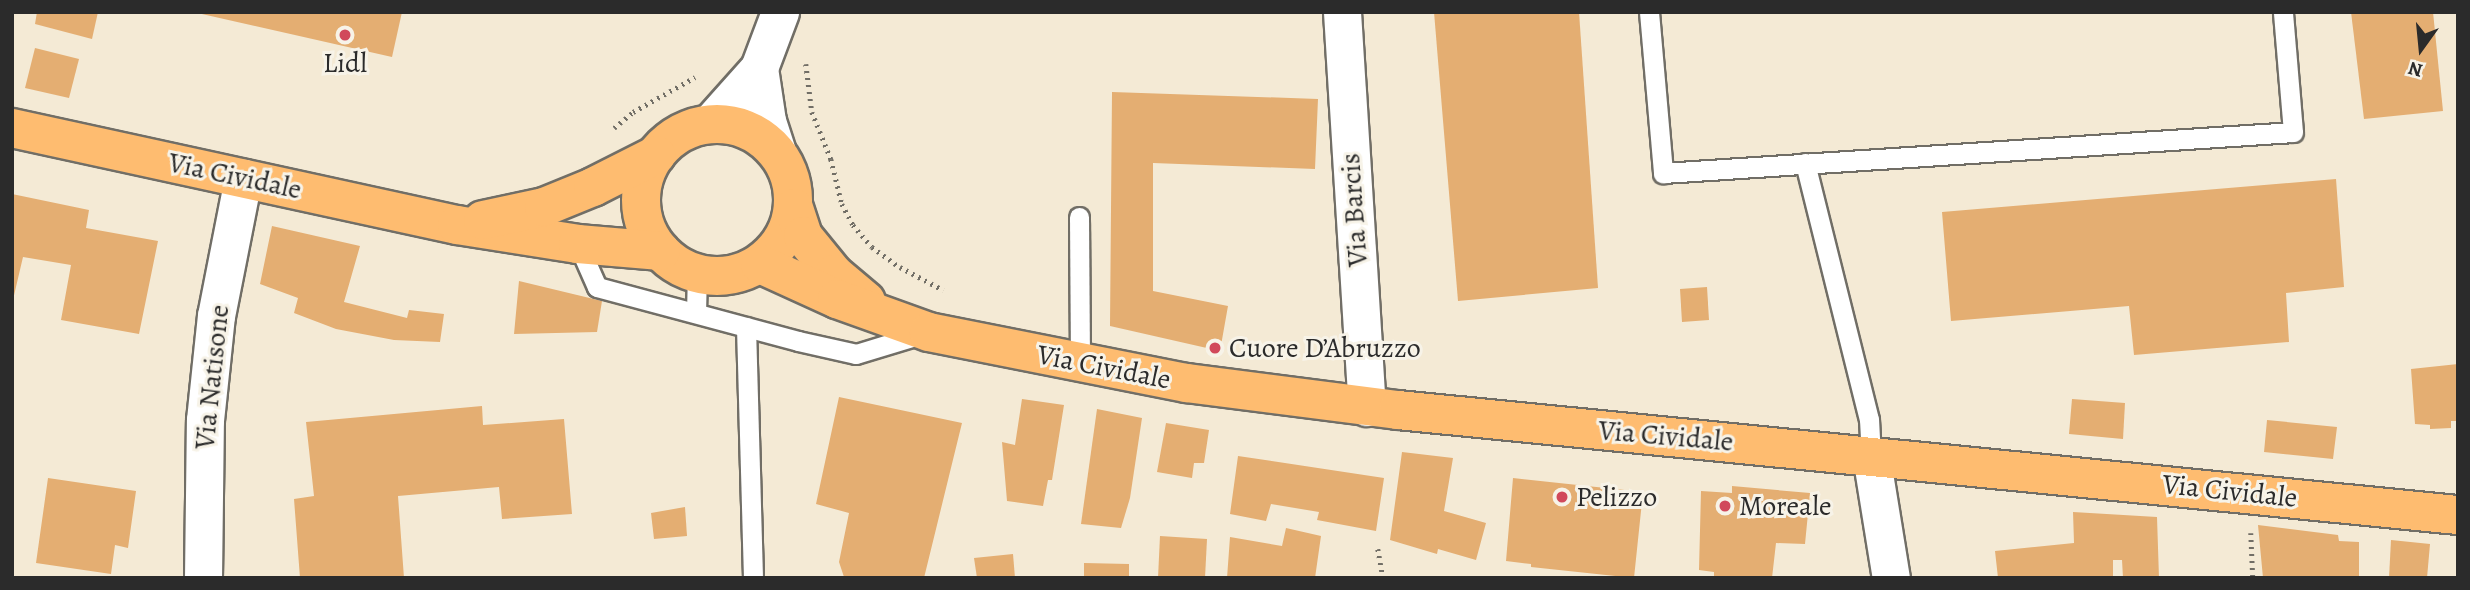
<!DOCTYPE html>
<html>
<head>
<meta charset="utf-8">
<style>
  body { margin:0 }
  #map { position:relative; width:2470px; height:590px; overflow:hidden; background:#f4ead5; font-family:Alegreya,serif }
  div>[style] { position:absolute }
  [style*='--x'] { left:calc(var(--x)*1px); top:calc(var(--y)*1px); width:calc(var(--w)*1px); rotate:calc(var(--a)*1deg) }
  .building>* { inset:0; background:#e4ae72 }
  .path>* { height:4.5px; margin-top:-2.25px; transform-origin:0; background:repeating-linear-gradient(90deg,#716e66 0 2px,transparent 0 7px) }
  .roads { filter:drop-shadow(2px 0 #716e66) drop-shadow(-2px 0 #716e66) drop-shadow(0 2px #716e66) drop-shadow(0 -2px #716e66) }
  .lane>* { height:19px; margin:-9.5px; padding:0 9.5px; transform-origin:9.5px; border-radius:9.5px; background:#fff }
  .street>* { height:37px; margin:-18.5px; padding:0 18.5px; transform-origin:18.5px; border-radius:18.5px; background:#fff }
  .primary>* { height:38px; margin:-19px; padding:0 19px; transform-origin:19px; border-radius:19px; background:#febc70 }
  .primary>.ring { margin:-19px; padding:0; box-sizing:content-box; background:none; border:38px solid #febc70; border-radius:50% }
  .dots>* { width:19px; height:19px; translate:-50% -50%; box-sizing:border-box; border:4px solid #f7f3e8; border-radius:50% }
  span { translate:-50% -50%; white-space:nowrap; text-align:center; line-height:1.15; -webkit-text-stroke:6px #f7f3e8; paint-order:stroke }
  .poi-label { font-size:28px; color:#2b2b2b }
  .left { translate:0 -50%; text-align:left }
  .street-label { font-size:28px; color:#2b2b2b }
  .frame { position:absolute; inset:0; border:14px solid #2b2b2b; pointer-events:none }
  .north { position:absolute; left:2386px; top:14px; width:70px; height:70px; -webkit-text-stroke:5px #f7f3e8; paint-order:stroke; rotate:195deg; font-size:19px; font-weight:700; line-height:28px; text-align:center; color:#2b2b2b }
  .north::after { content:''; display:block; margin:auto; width:24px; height:32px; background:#2b2b2b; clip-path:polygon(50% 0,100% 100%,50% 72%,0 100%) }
</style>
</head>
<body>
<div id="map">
  <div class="building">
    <div style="clip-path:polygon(37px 12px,98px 12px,92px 39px,35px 24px)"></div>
    <div style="clip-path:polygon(193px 12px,402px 12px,392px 57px)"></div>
    <div style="clip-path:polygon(1434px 12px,1579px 12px,1598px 288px,1458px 301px)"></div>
    <div style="clip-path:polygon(2351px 12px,2433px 12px,2443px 111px,2364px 119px)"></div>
    <div style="clip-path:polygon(35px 48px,79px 59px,69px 98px,25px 88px)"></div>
    <div style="clip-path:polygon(1112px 92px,1318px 99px,1315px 169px,1153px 163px,1153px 291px,1228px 306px,1220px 351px,1110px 326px)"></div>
    <div style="clip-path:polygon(2336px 179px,2344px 287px,2286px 293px,2289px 342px,2134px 355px,2129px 306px,1951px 321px,1942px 212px)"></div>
    <div style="clip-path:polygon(12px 194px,89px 210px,86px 228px,158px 241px,139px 334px,61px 320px,71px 265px,23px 257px,12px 304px)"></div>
    <div style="clip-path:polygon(272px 226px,360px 246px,344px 302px,407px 318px,409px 310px,444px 314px,440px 342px,394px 340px,336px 329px,294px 313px,298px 298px,260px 284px)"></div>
    <div style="clip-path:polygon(519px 281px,602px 301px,597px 332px,514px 334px)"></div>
    <div style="clip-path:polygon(1707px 287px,1709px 320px,1682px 322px,1680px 289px)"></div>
    <div style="clip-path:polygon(2458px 364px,2458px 421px,2451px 421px,2451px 428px,2430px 429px,2430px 425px,2415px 424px,2411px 369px)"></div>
    <div style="clip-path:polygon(839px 397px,962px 423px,924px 578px,844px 577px,839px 562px,849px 513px,816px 504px)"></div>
    <div style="clip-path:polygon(1022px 399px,1064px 405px,1052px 480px,1048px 480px,1043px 506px,1007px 501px,1002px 442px,1015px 445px)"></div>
    <div style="clip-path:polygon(2072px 399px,2125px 403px,2123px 439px,2069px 434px)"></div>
    <div style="clip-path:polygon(482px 406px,483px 425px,564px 419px,572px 514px,502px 519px,499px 487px,398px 496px,404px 578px,300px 578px,294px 499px,314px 496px,306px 422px)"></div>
    <div style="clip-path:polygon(1097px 409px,1142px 418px,1130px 498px,1121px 528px,1081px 524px)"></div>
    <div style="clip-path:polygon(2267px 420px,2337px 427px,2333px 459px,2264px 452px)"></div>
    <div style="clip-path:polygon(1166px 423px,1209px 430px,1204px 463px,1194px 463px,1192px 478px,1157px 472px)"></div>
    <div style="clip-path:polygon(1402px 452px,1453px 458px,1444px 511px,1486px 523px,1476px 560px,1438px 549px,1437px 554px,1390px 540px)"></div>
    <div style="clip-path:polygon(1238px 456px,1384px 478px,1376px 531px,1317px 520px,1319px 512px,1271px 504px,1266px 521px,1230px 514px)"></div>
    <div style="clip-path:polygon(48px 478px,136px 491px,128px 548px,115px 545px,111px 574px,36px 563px)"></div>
    <div style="clip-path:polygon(1513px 478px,1643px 492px,1634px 578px,1531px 567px,1531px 564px,1506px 561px)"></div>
    <div style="clip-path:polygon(1732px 486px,1810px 493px,1805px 544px,1776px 543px,1772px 578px,1714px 578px,1714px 572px,1699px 570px,1701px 491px,1732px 493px)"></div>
    <div style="clip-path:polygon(685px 507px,687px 536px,654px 539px,651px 513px)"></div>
    <div style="clip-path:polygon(2073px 512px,2157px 517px,2159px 578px,2123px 578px,2122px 560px,2113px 560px,2113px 578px,1998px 578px,1995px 551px,2074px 543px)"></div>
    <div style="clip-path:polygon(2258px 525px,2338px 535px,2339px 541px,2359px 542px,2359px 576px,2263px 578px)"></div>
    <div style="clip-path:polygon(1286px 528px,1321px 536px,1315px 578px,1227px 578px,1230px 537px,1282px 546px)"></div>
    <div style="clip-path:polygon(1160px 536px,1207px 539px,1205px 578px,1158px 578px)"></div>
    <div style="clip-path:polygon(2391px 540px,2430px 544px,2427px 578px,2389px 578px)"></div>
    <div style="clip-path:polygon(1013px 554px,1015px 578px,977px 578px,974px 558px)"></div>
    <div style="clip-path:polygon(1084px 563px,1129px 564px,1129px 578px,1084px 578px)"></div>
  </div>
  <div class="path">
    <div style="--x:806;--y:64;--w:48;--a:82.9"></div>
    <div style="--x:812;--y:112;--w:51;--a:68"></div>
    <div style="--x:831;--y:159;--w:46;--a:76.3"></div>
    <div style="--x:842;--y:204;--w:24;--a:62"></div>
    <div style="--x:853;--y:225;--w:29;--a:49"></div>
    <div style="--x:872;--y:247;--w:34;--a:36"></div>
    <div style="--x:900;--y:267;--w:49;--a:28.1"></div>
    <div style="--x:614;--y:128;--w:25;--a:-40"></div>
    <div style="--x:633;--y:112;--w:71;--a:-29.4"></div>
    <div style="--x:2251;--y:533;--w:45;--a:87.5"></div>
    <div style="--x:1378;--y:549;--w:29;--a:80"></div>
  </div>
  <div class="roads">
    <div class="lane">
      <div style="--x:1649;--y:12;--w:162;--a:85"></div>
      <div style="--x:1663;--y:173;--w:631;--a:-3.72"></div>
      <div style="--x:2293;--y:132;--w:120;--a:-94.8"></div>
      <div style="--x:1805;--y:163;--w:264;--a:76"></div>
      <div style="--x:1869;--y:419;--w:36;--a:87"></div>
      <div style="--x:1079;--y:217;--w:146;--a:89.6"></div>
      <div style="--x:578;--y:244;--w:47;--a:66.2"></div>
      <div style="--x:597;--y:287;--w:208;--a:15"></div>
      <div style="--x:798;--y:341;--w:59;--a:12.6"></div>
      <div style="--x:856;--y:354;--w:69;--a:-16.9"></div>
      <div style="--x:696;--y:313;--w:40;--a:-88.6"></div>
      <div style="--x:746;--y:327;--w:251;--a:88.4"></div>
    </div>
    <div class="street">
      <div style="--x:1342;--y:12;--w:396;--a:86.4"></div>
      <div style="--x:759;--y:68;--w:54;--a:81.4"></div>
      <div style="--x:767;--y:121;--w:33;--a:72"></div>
      <div style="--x:709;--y:124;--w:75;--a:-48.2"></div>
      <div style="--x:759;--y:68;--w:60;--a:-69.4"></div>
      <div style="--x:1871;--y:455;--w:125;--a:80.8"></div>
      <div style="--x:203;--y:578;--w:158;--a:-89.3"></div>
      <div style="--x:205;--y:420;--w:105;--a:-84"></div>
      <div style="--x:216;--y:316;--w:141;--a:-78.9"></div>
    </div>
    <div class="primary">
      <div class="ring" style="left:641px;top:124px;width:114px;height:114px"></div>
      <div style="--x:12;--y:128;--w:455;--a:12.3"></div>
      <div style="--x:457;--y:225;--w:122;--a:8.9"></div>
      <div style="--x:578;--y:244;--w:83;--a:4.8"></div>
      <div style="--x:794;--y:208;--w:29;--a:72"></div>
      <div style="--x:803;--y:236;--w:49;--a:50.8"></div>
      <div style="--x:834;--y:274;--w:42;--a:40.2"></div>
      <div style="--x:483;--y:220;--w:62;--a:-12"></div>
      <div style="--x:544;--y:207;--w:53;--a:-22.2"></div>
      <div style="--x:593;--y:187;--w:71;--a:-26.9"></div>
      <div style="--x:760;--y:264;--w:85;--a:24.4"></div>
      <div style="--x:837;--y:299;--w:98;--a:19.7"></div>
      <div style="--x:929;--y:332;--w:263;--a:11.2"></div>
      <div style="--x:1187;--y:383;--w:213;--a:7.3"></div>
      <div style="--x:1398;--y:410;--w:1065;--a:5.66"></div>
    </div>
  </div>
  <div class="dots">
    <div style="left:345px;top:35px;background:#d1495b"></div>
    <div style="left:1215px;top:348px;background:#d1495b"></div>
    <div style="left:1562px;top:497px;background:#d1495b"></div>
    <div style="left:1725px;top:506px;background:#d1495b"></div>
  </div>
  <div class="poi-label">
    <span style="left:345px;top:63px">Lidl</span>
    <span class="left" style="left:1229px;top:348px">Cuore D’Abruzzo</span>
    <span class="left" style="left:1576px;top:497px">Pelizzo</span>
    <span class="left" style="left:1739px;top:506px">Moreale</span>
  </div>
  <div class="street-label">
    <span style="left:235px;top:176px;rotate:12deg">Via Cividale</span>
    <span style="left:1354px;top:210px;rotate:-94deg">Via Barcis</span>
    <span style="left:1104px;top:367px;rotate:11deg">Via Cividale</span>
    <span style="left:212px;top:377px;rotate:-84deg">Via Natisone</span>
    <span style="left:1666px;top:436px;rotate:5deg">Via Cividale</span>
    <span style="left:2230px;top:491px;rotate:6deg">Via Cividale</span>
  </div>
  <div class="frame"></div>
  <div class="north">N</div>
</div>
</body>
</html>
